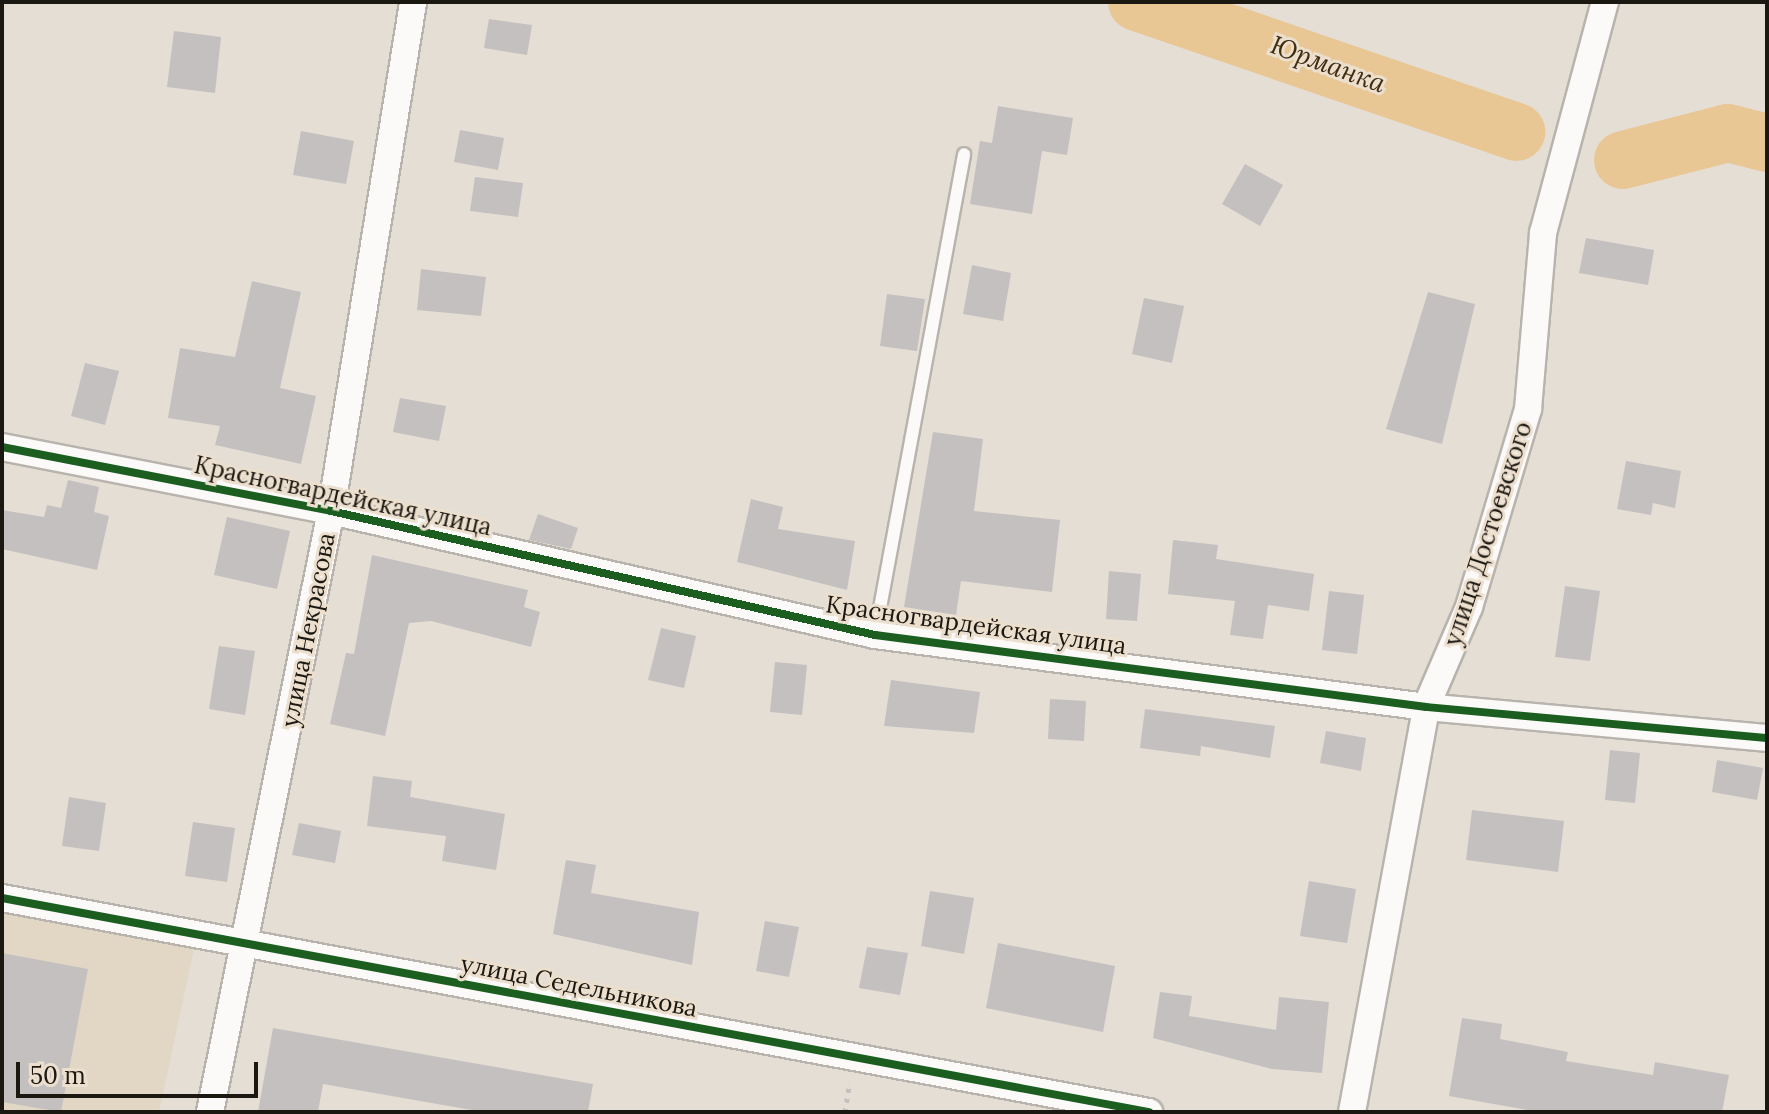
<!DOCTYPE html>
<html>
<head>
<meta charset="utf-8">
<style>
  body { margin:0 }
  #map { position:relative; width:1769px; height:1114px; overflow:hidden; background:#e5ded5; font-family:Lora,serif }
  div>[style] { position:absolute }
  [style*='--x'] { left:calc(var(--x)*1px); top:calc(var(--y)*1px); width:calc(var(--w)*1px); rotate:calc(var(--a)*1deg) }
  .built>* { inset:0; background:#e2d6c5 }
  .river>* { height:58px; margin:-29px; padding:0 29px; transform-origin:29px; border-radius:29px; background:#e8c795 }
  .building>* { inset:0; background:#c4c0c0 }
  .path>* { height:5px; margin-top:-2.5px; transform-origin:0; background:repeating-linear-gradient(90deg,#c3c0bd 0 4px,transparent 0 10px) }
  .roads { filter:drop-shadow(2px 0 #b8b3ac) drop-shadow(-2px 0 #b8b3ac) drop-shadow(0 2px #b8b3ac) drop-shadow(0 -2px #b8b3ac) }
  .lane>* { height:12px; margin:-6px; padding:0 6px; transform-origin:6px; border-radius:6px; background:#fbfaf9 }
  .street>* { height:26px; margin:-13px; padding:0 13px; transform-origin:13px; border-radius:13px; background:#fbfaf9 }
  .cycleway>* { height:8px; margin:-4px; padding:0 4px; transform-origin:4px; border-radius:4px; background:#1b5e20 }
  span { translate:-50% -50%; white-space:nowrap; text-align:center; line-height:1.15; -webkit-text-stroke:6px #ecdfce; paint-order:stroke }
  .street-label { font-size:24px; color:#1b1711 }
  .water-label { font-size:26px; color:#402d10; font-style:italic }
  .frame { position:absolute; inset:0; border:4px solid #1b1711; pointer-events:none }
  .scale { position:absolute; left:16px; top:1062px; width:242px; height:36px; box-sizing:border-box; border:4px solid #1b1711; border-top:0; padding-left:10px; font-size:24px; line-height:28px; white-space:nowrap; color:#1b1711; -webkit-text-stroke:6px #ecdfce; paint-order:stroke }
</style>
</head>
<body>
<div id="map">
  <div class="built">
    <div style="clip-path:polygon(2px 910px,195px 944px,159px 1112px,2px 1112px)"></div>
  </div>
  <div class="river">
    <div style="--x:1137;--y:2;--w:401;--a:18.9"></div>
    <div style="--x:1623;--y:160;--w:108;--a:-14.4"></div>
    <div style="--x:1728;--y:133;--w:40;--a:14.4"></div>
  </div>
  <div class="building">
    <div style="clip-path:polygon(489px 19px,532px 25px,527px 55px,484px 48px)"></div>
    <div style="clip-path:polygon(174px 31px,221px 37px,215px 93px,167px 87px)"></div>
    <div style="clip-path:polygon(998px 106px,1073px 118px,1067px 155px,1042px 151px,1032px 214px,970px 204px,980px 141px,992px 143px)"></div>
    <div style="clip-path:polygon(460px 130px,504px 138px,498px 170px,454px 162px)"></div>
    <div style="clip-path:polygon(301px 131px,354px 141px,346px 184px,293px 175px)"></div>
    <div style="clip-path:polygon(1245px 164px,1283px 185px,1260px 226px,1222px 204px)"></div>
    <div style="clip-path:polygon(475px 177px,523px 183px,518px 217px,470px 211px)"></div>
    <div style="clip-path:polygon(1586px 238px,1654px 250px,1648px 285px,1579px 273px)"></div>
    <div style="clip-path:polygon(972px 265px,1011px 273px,1003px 321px,963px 314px)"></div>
    <div style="clip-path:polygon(421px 269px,486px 277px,481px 316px,417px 310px)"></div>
    <div style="clip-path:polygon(252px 281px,301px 292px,280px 388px,316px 396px,301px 464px,215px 445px,220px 426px,168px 418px,180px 348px,235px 357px)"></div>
    <div style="clip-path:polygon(1428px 292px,1475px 304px,1442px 444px,1386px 429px)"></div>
    <div style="clip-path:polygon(887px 294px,925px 299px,917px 351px,880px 346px)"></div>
    <div style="clip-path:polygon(1144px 298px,1184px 306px,1172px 363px,1132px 354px)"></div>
    <div style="clip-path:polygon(85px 363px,119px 371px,105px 425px,71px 416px)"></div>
    <div style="clip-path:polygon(400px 398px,446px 406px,439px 441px,393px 432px)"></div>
    <div style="clip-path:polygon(933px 432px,983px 439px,974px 511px,1060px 520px,1052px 592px,961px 581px,956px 615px,904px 607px)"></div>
    <div style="clip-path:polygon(1626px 461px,1681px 471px,1675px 508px,1653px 503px,1651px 515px,1617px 509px)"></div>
    <div style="clip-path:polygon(68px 480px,99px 487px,94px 512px,109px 516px,97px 570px,2px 549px,2px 510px,44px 517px,47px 505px,61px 508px)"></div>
    <div style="clip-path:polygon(751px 499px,783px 507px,778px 529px,855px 541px,847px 590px,737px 562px)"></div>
    <div style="clip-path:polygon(538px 514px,578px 528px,571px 549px,529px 540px)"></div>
    <div style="clip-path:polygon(227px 517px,290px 531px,277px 589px,214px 575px)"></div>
    <div style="clip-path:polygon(1173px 540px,1218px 545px,1216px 559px,1314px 574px,1309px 611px,1268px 605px,1263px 639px,1230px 635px,1235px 601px,1168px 594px)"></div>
    <div style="clip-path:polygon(372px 555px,528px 590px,524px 607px,540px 612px,531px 647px,431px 621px,409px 623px,385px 736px,330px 724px,346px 653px,354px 654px)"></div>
    <div style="clip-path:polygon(1109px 571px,1141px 574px,1137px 621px,1106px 619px)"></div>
    <div style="clip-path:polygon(1565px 586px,1600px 591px,1590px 661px,1555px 657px)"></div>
    <div style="clip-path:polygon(1329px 591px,1364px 595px,1357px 654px,1322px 650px)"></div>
    <div style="clip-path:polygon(661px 628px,696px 636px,684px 688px,648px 680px)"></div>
    <div style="clip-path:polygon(219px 646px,255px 651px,245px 715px,209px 709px)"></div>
    <div style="clip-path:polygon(775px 662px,807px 665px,802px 715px,770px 712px)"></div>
    <div style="clip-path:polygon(891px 680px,980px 692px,974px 733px,884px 726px)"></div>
    <div style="clip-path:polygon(1050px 699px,1086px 701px,1084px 741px,1048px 739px)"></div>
    <div style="clip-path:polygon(1145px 709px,1275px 726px,1270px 758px,1201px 746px,1200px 756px,1140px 748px)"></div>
    <div style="clip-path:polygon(1326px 731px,1366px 738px,1361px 771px,1320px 763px)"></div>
    <div style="clip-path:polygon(1610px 750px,1640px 753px,1635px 803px,1605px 800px)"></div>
    <div style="clip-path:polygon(1717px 760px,1763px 768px,1757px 800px,1712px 792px)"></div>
    <div style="clip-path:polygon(373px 776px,412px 781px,410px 797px,505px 814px,496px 870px,442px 861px,446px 836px,367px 826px)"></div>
    <div style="clip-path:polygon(69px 797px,106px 803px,99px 851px,62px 846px)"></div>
    <div style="clip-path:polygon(1472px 810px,1564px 821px,1558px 872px,1466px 860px)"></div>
    <div style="clip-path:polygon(193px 822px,235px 828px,227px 882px,185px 876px)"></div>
    <div style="clip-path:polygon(299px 823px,341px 831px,335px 863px,292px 855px)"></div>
    <div style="clip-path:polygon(566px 860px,596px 865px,591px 893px,699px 912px,692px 965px,553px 934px)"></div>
    <div style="clip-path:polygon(1309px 881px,1356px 889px,1347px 943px,1300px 936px)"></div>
    <div style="clip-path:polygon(930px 891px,974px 898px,964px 954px,921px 946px)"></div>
    <div style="clip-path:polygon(765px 921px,799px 927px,789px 977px,756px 971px)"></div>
    <div style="clip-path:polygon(998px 943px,1115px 966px,1103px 1032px,986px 1008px)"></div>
    <div style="clip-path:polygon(867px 947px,908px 953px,900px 995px,859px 988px)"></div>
    <div style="clip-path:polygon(2px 953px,88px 969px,61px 1112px,2px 1102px)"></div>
    <div style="clip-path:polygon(1160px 992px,1192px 996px,1189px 1016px,1276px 1030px,1279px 997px,1329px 1002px,1322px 1073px,1272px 1069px,1153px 1038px)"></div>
    <div style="clip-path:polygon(1462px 1018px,1502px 1024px,1500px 1039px,1568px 1052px,1566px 1061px,1653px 1075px,1655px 1062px,1729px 1075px,1722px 1112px,1538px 1112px,1449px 1096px)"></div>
    <div style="clip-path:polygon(273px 1028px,593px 1084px,588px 1112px,483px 1112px,323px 1084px,318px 1112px,258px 1112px)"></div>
  </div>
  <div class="path">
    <div style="--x:845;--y:1112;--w:30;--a:-81"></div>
  </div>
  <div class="roads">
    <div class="lane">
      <div style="--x:875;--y:635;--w:489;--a:-79.5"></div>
    </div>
    <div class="street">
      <div style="--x:2;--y:447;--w:335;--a:11"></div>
      <div style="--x:331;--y:511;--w:558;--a:12.84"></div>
      <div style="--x:875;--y:635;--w:556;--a:7.44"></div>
      <div style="--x:1426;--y:707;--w:342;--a:5.2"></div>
      <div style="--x:2;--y:898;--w:1167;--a:10.57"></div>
      <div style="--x:210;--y:1112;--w:613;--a:-78.62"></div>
      <div style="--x:331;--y:511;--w:515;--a:-80.83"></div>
      <div style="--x:1352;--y:1112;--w:412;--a:-79.6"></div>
      <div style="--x:1426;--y:707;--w:109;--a:-66.7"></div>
      <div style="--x:1469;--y:607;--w:207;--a:-73.4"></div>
      <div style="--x:1528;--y:409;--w:177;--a:-85.1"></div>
      <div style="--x:1543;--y:233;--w:239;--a:-75"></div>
    </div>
  </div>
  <div class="cycleway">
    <div style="--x:2;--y:447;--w:335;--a:11"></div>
    <div style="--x:331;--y:511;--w:558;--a:12.84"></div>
    <div style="--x:875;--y:635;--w:556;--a:7.44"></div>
    <div style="--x:1426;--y:707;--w:342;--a:5.2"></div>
    <div style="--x:2;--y:898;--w:1167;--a:10.57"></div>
  </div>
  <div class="street-label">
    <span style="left:343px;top:496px;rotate:12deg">Красногвардейская улица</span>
    <span style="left:1488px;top:534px;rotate:-72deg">улица Достоевского</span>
    <span style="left:976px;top:625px;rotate:8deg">Красногвардейская улица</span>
    <span style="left:308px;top:630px;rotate:-79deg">улица Некрасова</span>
    <span style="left:579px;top:986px;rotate:11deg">улица Седельникова</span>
  </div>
  <div class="water-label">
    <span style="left:1328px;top:64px;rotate:20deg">Юрманка</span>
  </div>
  <div class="frame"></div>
  <div class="scale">50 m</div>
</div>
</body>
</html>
